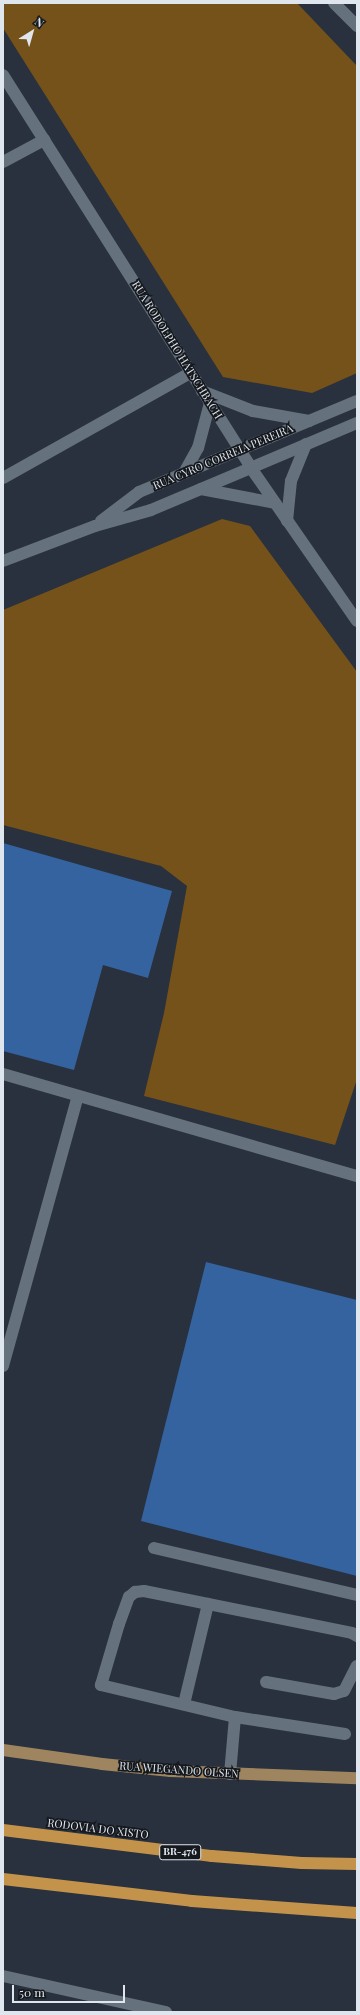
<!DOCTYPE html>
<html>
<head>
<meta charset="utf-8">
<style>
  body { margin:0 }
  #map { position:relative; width:360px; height:2015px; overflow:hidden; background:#28313d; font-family:"Playfair Display",serif }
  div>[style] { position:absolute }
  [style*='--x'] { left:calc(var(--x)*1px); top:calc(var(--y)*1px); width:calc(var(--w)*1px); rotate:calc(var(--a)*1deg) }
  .green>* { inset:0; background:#755219 }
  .building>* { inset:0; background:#35639f }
  .minor>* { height:12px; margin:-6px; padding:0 6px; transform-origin:6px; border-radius:6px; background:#66717e }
  .major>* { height:12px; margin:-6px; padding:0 6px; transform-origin:6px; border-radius:6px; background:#9e8560 }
  .highway>* { height:12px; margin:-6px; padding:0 6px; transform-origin:6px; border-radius:6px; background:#c3934c }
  span { translate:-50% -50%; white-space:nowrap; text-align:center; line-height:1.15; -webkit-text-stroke:3.5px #15191e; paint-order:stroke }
  .shield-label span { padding:1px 3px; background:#15191e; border:1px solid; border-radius:3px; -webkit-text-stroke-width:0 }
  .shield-label { font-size:10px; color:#e0e6ee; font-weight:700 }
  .street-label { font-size:11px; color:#e0e6ee }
  .frame { position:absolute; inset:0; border:4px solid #e0e6ee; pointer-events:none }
  .north { position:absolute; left:12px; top:12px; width:40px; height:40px; -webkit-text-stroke:3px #15191e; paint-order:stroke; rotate:37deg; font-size:11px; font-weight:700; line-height:16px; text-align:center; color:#e0e6ee }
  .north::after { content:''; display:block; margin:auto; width:14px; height:18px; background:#e0e6ee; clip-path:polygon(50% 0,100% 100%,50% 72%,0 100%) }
  .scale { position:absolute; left:12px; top:1985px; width:113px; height:18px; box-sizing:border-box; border:2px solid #e0e6ee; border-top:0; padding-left:5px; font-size:12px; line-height:14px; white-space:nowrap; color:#e0e6ee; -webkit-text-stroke:3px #15191e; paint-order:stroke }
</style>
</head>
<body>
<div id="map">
  <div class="green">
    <div style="clip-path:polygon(3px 3px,297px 3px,357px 66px,357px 373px,312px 393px,223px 377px,3px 28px)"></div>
    <div style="clip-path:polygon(222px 519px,250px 526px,357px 672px,357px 1079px,335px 1145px,144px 1096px,164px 1013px,187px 886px,161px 866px,3px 825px,3px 610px)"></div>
  </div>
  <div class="building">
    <div style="clip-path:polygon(3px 843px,172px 891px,148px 978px,103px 965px,74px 1070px,3px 1051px)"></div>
    <div style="clip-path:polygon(206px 1262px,357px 1300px,357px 1576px,141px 1521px)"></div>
  </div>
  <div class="minor">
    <div style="--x:334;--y:3;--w:33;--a:45"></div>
    <div style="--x:3;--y:75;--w:465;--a:57.7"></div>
    <div style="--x:251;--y:468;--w:186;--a:55.3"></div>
    <div style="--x:3;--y:162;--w:47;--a:-28.2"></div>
    <div style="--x:202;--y:391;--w:55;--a:21.4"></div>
    <div style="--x:253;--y:411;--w:57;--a:10.1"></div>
    <div style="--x:184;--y:473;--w:29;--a:-61"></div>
    <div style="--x:198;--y:448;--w:47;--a:-75.1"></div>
    <div style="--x:3;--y:478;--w:214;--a:-29.3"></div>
    <div style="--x:201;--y:489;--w:75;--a:10.7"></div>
    <div style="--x:101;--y:521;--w:48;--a:-37.3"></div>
    <div style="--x:139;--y:492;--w:236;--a:-22.7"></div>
    <div style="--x:287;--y:521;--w:40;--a:-84.3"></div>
    <div style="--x:291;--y:481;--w:40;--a:-68"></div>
    <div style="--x:3;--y:561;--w:98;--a:-20.8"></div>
    <div style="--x:95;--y:526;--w:58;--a:-15.9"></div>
    <div style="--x:151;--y:510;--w:224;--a:-22.9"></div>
    <div style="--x:3;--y:1074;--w:368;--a:16.1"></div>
    <div style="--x:3;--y:1366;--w:280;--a:-74.5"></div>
    <div style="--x:154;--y:1548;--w:208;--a:13"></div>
    <div style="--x:266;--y:1682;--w:69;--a:10"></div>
    <div style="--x:334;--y:1694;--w:10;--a:-17"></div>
    <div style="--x:344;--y:1691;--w:28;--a:-63"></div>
    <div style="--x:184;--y:1704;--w:103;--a:-76.5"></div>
    <div style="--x:345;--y:1734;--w:111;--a:-171.2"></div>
    <div style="--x:235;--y:1717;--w:138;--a:-166.6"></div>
    <div style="--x:101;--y:1685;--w:64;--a:-73.6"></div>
    <div style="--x:119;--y:1624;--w:29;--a:-70"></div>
    <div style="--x:129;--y:1597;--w:8;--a:-40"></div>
    <div style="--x:135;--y:1592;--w:9;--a:-6"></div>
    <div style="--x:144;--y:1591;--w:212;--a:11.4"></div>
    <div style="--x:352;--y:1633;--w:6;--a:31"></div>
    <div style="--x:230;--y:1774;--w:57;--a:-85"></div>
    <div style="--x:3;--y:1976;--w:167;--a:12.5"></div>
  </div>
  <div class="major">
    <div style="--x:3;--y:1750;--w:100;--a:8"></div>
    <div style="--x:102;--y:1764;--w:69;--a:5.8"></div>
    <div style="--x:171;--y:1771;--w:186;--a:2.2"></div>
  </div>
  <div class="highway">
    <div style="--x:3;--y:1830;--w:211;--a:7.1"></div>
    <div style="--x:212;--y:1856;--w:90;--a:4.4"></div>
    <div style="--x:302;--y:1863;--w:55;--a:1"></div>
    <div style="--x:3;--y:1879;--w:190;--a:6.6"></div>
    <div style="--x:192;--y:1901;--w:165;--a:4.2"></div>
  </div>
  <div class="shield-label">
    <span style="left:180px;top:1852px">BR-476</span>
  </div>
  <div class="street-label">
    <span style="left:177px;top:350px;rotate:58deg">RUA RODOLPHO HATSCHBACH</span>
    <span style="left:223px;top:457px;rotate:-23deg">RUA CYRO CORREIA PEREIRA</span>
    <span style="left:179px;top:1770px;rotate:4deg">RUA WIEGANDO OLSEN</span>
    <span style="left:98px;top:1829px;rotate:7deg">RODOVIA DO XISTO</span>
  </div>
  <div class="frame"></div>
  <div class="north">N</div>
  <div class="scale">50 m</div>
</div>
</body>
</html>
